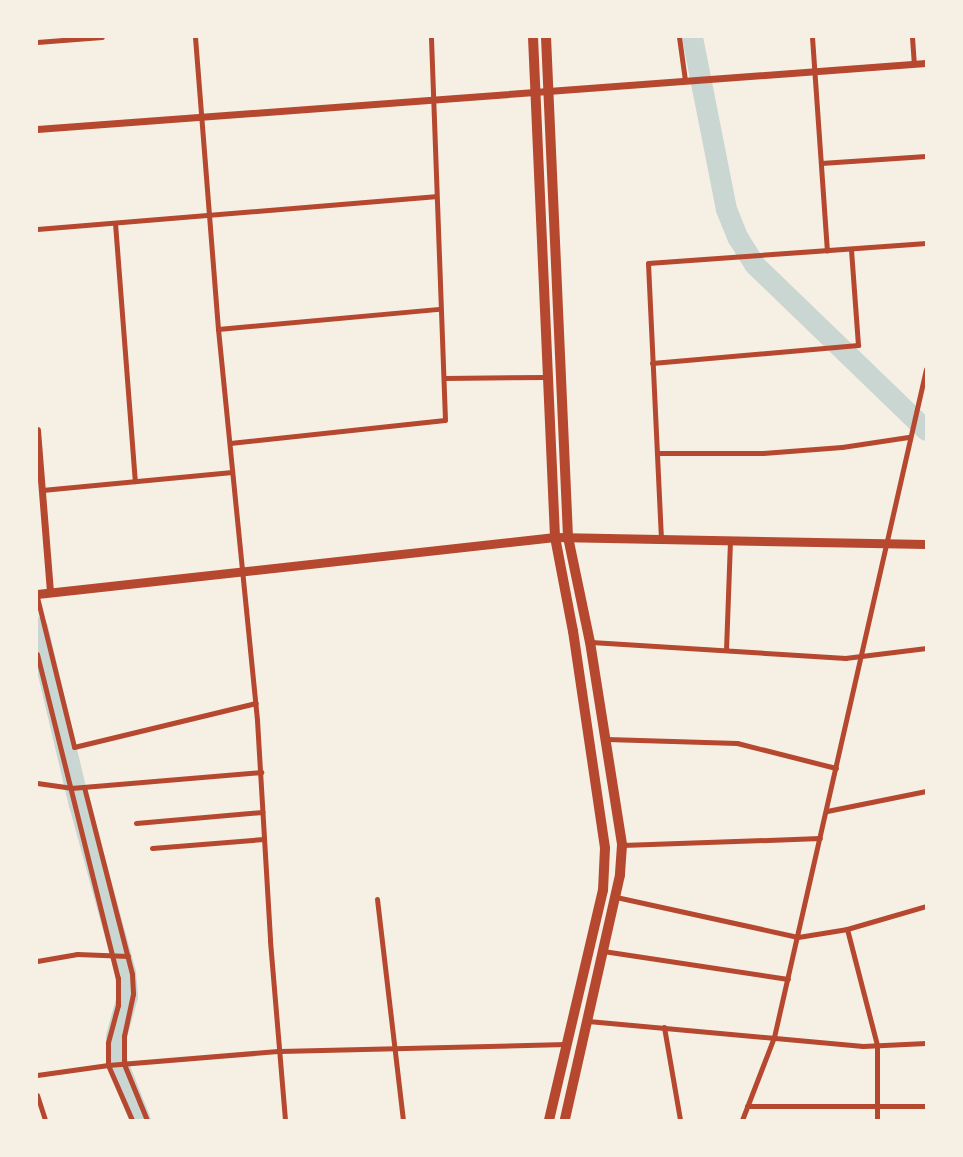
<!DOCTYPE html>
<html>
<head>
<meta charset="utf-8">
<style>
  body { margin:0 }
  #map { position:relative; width:963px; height:1157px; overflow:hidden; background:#f6efe4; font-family:Ubuntu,sans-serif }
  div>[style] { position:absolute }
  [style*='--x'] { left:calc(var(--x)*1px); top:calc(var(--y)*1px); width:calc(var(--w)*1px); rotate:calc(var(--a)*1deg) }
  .river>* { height:21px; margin:-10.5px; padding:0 10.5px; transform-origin:10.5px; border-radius:10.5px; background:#c9d6d2 }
  .minor>* { height:5px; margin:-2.5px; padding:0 2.5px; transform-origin:2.5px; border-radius:2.5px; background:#b5482f }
  .tertiary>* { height:7px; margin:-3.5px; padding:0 3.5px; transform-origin:3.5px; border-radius:3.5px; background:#b5482f }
  .primary>* { height:9px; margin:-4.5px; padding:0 4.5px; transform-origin:4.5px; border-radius:4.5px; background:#b5482f }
  .trunk>* { height:10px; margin:-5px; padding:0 5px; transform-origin:5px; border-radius:5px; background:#b5482f }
  span { translate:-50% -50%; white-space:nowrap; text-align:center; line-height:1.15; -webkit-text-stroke:5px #f6efe4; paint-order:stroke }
  .frame { position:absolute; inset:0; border:38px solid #f6efe4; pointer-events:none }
</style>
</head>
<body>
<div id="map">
  <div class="river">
    <div style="--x:692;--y:37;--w:175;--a:78.8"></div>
    <div style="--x:726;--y:209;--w:31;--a:68"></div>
    <div style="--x:738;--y:238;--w:31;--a:58"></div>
    <div style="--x:754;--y:264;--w:239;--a:44"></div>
    <div style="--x:37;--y:627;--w:182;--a:76.7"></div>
    <div style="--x:79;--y:804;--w:174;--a:74.7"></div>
    <div style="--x:125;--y:972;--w:24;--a:85"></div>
    <div style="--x:127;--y:996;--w:41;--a:105.4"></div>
    <div style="--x:116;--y:1036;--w:24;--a:90"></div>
    <div style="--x:116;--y:1060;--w:65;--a:68.2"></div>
  </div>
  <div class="minor">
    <div style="--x:195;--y:37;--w:293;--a:85.5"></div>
    <div style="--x:218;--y:329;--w:393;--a:84.3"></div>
    <div style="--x:257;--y:720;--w:221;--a:86.6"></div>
    <div style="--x:270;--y:941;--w:180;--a:85.2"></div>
    <div style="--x:679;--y:37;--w:43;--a:82.1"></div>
    <div style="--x:812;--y:37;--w:214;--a:86"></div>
    <div style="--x:912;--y:37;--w:26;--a:86"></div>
    <div style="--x:37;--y:42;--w:65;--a:-4.4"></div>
    <div style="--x:821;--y:163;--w:105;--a:-3.8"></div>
    <div style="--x:115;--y:223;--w:259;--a:85.6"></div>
    <div style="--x:37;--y:229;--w:399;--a:-4.7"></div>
    <div style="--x:218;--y:329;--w:222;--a:-5.2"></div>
    <div style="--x:652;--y:363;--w:207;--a:-5"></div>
    <div style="--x:858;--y:345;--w:96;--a:-94.2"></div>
    <div style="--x:444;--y:378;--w:104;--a:-0.6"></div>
    <div style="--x:230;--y:443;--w:216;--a:-6.1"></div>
    <div style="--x:445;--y:420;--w:383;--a:-92.1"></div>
    <div style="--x:658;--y:453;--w:105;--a:0"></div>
    <div style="--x:763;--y:453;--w:79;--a:-4.3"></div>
    <div style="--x:842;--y:447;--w:67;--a:-8.6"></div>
    <div style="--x:42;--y:490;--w:191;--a:-5.4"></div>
    <div style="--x:661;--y:539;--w:276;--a:-92.7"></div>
    <div style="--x:648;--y:263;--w:279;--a:-4.1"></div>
    <div style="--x:37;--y:597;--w:154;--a:76.1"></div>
    <div style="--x:74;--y:747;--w:187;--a:-13.6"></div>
    <div style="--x:591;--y:642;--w:255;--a:3.6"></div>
    <div style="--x:845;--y:658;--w:82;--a:-7"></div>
    <div style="--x:726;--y:650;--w:109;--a:-87.9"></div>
    <div style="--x:37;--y:654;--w:334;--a:76"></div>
    <div style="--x:118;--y:978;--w:27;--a:90"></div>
    <div style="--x:118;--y:1005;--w:39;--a:105"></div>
    <div style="--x:108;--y:1043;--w:22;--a:90"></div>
    <div style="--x:108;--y:1065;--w:60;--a:66.4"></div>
    <div style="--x:607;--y:739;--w:130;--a:1.8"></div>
    <div style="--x:737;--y:743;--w:102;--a:14.2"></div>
    <div style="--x:37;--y:783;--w:34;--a:8"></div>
    <div style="--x:71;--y:788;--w:191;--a:-4.8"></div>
    <div style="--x:84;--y:787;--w:193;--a:75.6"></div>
    <div style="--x:132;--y:974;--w:20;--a:87"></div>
    <div style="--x:133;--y:994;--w:43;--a:102.1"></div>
    <div style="--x:124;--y:1036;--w:28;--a:90"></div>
    <div style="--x:124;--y:1064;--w:61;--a:67.7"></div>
    <div style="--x:827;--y:811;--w:101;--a:-11.4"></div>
    <div style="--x:136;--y:823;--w:127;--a:-5"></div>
    <div style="--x:622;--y:845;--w:198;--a:-2"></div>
    <div style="--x:152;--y:848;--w:112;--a:-4.6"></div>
    <div style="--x:616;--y:897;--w:186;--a:12.4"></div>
    <div style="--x:798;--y:937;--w:50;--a:-9.3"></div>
    <div style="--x:847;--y:929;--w:82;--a:-16.2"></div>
    <div style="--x:377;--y:899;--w:223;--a:83.3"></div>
    <div style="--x:847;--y:929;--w:120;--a:75.5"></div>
    <div style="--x:877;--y:1045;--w:75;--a:90"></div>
    <div style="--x:603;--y:951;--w:187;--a:8.6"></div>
    <div style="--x:37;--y:961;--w:41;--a:-9.9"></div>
    <div style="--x:77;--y:954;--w:51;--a:2.2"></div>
    <div style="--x:588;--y:1021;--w:276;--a:5.2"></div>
    <div style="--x:863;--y:1046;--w:63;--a:-2.7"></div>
    <div style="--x:664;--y:1027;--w:94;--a:80.2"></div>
    <div style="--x:37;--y:1075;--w:72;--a:-8"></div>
    <div style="--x:108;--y:1065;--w:173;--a:-4.7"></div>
    <div style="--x:280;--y:1051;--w:286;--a:-1.4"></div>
    <div style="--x:37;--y:1095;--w:26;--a:72"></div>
    <div style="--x:747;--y:1106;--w:179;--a:0"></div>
    <div style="--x:742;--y:1120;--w:89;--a:-68.9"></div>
    <div style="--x:774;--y:1037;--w:685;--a:-77.18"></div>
  </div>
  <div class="tertiary">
    <div style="--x:37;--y:129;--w:891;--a:-4.25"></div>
    <div style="--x:37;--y:430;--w:163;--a:85.4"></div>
  </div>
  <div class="primary">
    <div style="--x:37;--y:594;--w:521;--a:-6.28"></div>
    <div style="--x:555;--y:537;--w:371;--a:1.1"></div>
  </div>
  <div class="trunk">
    <div style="--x:533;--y:37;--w:500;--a:87.48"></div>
    <div style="--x:555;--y:537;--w:96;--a:79.2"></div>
    <div style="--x:573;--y:631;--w:219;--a:81.6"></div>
    <div style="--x:605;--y:848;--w:42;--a:92.7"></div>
    <div style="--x:603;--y:890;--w:236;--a:103.2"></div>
    <div style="--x:546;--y:37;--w:500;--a:87.48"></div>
    <div style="--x:568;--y:537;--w:107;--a:78.2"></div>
    <div style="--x:590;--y:642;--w:206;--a:81"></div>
    <div style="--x:622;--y:845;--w:30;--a:94"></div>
    <div style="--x:620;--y:875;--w:251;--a:102.7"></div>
  </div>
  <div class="frame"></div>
</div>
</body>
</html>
